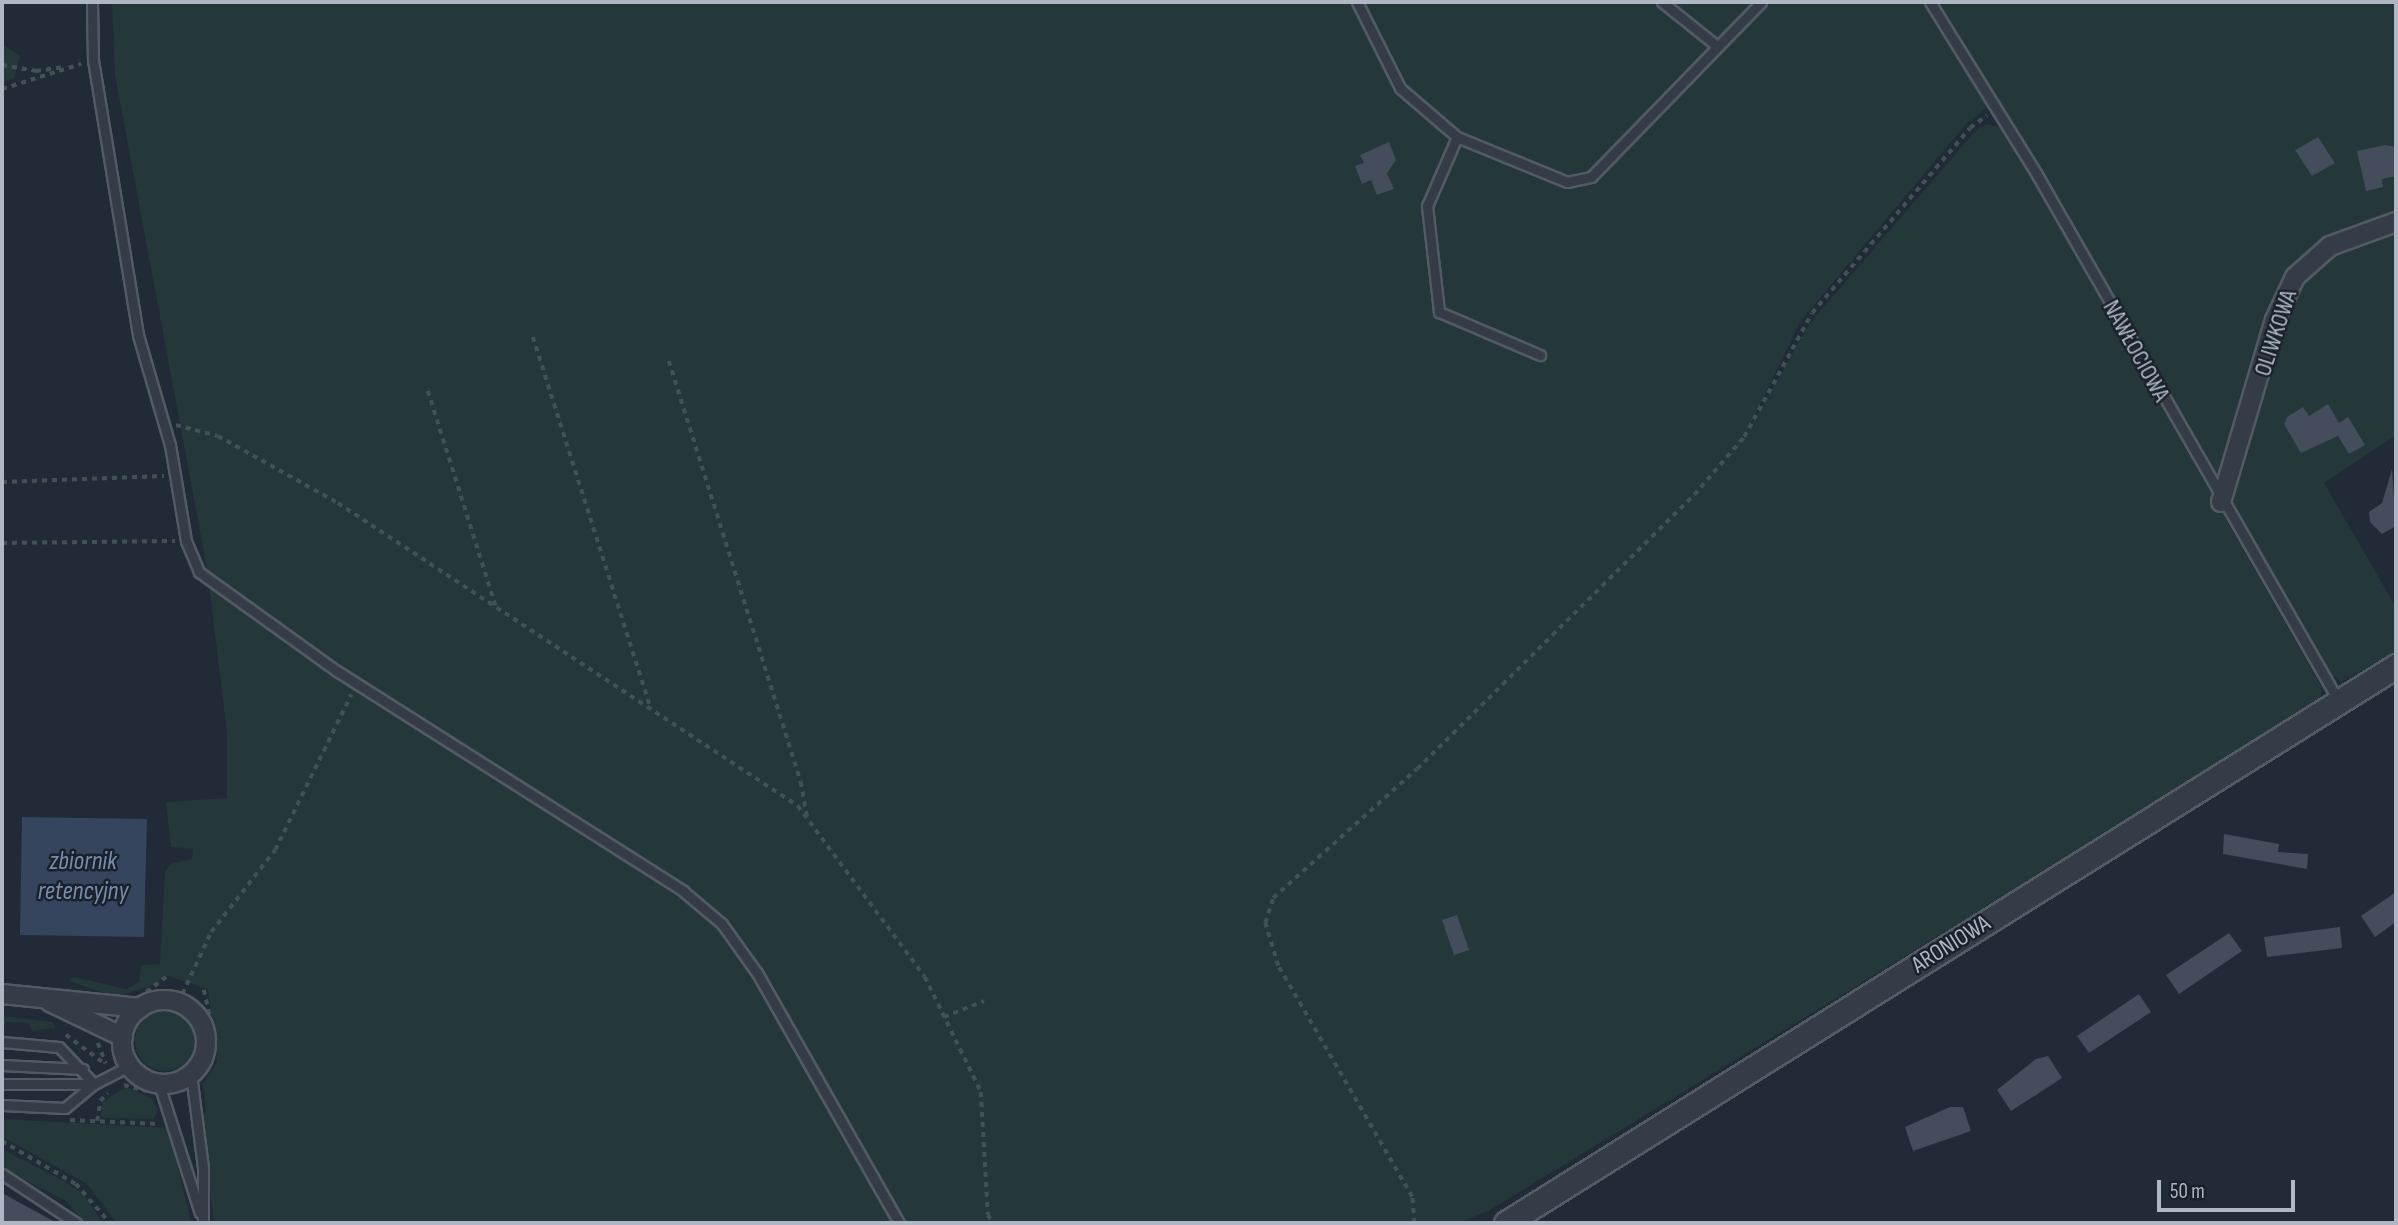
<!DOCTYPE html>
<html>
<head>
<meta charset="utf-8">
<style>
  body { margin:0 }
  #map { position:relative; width:2398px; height:1225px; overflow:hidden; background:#212a37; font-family:"Sofia Sans Condensed",sans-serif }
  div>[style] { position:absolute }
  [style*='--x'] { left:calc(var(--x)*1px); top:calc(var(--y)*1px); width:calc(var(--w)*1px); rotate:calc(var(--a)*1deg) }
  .green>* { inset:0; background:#243739 }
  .round { border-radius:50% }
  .water>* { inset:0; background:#36455e }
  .building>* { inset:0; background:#434d5c }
  .path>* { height:3.5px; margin-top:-1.75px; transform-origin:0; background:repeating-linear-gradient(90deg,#415255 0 5px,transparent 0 10px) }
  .roads { filter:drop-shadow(2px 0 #525a65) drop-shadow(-2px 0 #525a65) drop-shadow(0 2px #525a65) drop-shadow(0 -2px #525a65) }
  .service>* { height:9px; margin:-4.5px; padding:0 4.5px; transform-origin:4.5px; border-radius:4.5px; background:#353c47 }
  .minor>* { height:18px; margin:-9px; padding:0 9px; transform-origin:9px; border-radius:9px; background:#353c47 }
  .minor>.ring { margin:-9px; padding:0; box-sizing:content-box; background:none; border:18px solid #353c47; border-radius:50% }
  .tertiary>* { height:23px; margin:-11.5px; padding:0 11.5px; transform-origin:11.5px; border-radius:11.5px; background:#353c47 }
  span { translate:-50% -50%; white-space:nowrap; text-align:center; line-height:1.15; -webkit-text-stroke:5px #1a212c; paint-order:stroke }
  .street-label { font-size:24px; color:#afb7c4 }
  .water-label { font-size:26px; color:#788dab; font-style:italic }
  .frame { position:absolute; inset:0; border:4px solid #afb7c4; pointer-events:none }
  .scale { position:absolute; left:2157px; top:1180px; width:138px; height:32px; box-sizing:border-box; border:4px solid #afb7c4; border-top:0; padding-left:9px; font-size:21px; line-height:24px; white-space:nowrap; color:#afb7c4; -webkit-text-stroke:5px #1a212c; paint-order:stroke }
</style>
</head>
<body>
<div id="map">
  <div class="green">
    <div style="clip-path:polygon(112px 2px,1927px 2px,1989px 106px,1967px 123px,1800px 322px,1746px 434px,1810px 323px,1977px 129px,1987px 124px,2003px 128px,2321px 686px,2321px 702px,1490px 1210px,1458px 1223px,214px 1223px,201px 1113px,206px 1112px,203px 1084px,217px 1061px,208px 989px,165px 975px,157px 984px,115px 997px,69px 981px,74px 977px,126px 989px,139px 982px,141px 965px,160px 964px,165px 872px,170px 864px,192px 859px,193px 849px,171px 847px,166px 802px,227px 798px,227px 732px,207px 569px,115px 75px)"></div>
    <div style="clip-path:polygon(1933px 2px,2396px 2px,2396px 435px,2324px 483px,2396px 607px,2396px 651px,2341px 682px,2332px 675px,2075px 228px)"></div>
    <div style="clip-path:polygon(2px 44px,20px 56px,14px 79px,2px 82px)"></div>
    <div class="round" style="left:135px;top:1011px;width:60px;height:60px"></div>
    <div style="clip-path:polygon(2px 1016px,52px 1022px,56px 1028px,32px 1031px,28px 1023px,7px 1022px,2px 1029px)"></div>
    <div style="clip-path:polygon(126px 1087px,151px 1098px,158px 1109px,154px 1119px,101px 1118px,102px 1102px)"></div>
    <div style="clip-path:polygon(2px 1119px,169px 1128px,191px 1223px,117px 1223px,87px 1184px,3px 1137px)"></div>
    <div style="clip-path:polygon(2px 1149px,66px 1182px,85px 1196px,103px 1223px,85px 1223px,66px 1201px,2px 1168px)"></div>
  </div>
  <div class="water">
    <div style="clip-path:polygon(22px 817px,147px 819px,144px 937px,20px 935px)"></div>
  </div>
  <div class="building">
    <div style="clip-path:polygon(2318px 137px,2335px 163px,2312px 176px,2295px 150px)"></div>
    <div style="clip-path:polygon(1389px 142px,1396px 160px,1387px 173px,1394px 189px,1377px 195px,1371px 180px,1362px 184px,1355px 166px,1364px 163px,1360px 155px)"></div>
    <div style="clip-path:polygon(2385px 145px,2396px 147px,2396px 176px,2382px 179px,2383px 187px,2366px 191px,2357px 151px)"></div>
    <div style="clip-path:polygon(2328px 404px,2339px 423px,2348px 417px,2365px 445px,2349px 454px,2338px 436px,2301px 453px,2284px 424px,2287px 417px,2303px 407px,2309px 416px)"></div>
    <div style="clip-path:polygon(2392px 469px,2396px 526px,2382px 534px,2370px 522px,2369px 512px,2382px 503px)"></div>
    <div style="clip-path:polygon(2224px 834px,2279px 844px,2278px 852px,2308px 854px,2307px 869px,2223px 854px)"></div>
    <div style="clip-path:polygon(2396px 892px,2396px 922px,2375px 937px,2361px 916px)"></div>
    <div style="clip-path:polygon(1457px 915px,1469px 950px,1454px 955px,1442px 920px)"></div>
    <div style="clip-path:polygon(2340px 927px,2342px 948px,2267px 957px,2264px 937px)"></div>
    <div style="clip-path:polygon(2229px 933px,2242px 951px,2179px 994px,2166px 975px)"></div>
    <div style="clip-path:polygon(2139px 994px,2151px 1012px,2089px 1053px,2077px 1036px)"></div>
    <div style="clip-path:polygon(2048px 1056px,2062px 1078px,2011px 1111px,1997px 1090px,2036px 1059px)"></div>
    <div style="clip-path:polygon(1950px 1107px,1963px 1107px,1971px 1131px,1913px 1151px,1905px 1127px)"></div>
    <div style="clip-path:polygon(2px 1193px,57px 1223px,2px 1223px)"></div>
  </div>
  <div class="path">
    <div style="--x:2;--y:65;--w:35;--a:10"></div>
    <div style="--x:36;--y:71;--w:28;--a:-8"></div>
    <div style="--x:2;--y:89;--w:83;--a:-17.6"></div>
    <div style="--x:533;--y:337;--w:389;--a:72.4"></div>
    <div style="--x:669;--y:361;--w:441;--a:72.6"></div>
    <div style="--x:801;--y:782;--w:35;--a:80"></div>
    <div style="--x:428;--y:391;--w:226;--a:72.5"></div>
    <div style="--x:176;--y:425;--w:43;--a:14.7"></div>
    <div style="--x:218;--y:436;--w:137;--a:29.2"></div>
    <div style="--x:338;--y:503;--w:551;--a:33.37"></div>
    <div style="--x:798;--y:806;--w:213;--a:53.4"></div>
    <div style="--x:925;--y:977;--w:128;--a:64"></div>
    <div style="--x:981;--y:1092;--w:123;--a:86.7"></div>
    <div style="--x:988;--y:1215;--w:9;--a:58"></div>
    <div style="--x:2;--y:482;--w:162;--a:-2.1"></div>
    <div style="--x:2;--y:543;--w:173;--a:-0.7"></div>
    <div style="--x:204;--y:990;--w:52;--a:76.8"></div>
    <div style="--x:216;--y:1041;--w:36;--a:109"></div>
    <div style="--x:146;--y:992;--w:25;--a:-37"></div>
    <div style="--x:178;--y:1003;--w:78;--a:-65.1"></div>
    <div style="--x:211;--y:932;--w:104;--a:-52"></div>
    <div style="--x:275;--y:850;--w:173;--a:-63.9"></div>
    <div style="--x:944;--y:1017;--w:43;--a:-21.8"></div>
    <div style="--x:66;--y:1035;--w:47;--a:36.4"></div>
    <div style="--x:98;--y:1043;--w:22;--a:69"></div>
    <div style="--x:124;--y:1085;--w:23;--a:15"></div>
    <div style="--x:70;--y:1120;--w:90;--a:2.5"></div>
    <div style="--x:97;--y:1121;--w:20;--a:-81"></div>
    <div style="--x:100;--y:1101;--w:11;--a:-45"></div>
    <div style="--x:2;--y:1141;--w:86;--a:30.2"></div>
    <div style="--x:76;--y:1184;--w:52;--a:48.9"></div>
    <div style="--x:1414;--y:1223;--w:26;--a:-94"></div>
    <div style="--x:1412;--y:1197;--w:267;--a:-120.1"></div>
    <div style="--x:1278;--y:966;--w:45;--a:-106.8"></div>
    <div style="--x:1265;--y:923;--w:26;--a:-72"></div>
    <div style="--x:1273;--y:898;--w:193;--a:-41.9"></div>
    <div style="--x:1417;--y:769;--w:390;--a:-44.7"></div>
    <div style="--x:1694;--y:495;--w:77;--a:-49.2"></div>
    <div style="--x:1744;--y:437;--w:141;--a:-61.3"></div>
    <div style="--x:1812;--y:313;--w:243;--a:-49.5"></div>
    <div style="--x:1970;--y:128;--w:21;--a:-37"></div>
  </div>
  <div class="roads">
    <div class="service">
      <div style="--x:92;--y:2;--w:58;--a:89"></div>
      <div style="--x:93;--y:60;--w:279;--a:80.7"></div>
      <div style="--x:138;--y:335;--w:115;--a:73.8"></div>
      <div style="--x:170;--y:445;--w:97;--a:80.5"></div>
      <div style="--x:186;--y:541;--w:34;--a:67"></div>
      <div style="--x:199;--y:572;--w:170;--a:35.7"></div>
      <div style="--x:337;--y:671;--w:410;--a:32.4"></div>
      <div style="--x:683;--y:891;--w:51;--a:40.2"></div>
      <div style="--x:722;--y:924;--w:60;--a:54.5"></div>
      <div style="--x:757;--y:973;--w:288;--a:60.4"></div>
      <div style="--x:1357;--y:2;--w:96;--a:63.4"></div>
      <div style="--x:1400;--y:88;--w:75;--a:40.7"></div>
      <div style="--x:1457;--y:137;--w:119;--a:22.2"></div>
      <div style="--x:1567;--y:182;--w:25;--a:-12"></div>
      <div style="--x:1591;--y:177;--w:244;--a:-45.8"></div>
      <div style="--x:1662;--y:2;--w:70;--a:38.7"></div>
      <div style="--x:1930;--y:2;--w:201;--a:58.2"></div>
      <div style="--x:2036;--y:173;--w:607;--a:60.18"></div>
      <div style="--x:1457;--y:137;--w:75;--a:113.5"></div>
      <div style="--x:1427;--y:206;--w:107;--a:83.5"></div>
      <div style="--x:1439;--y:312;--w:110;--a:23.1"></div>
      <div style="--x:2;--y:1042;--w:57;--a:5"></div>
      <div style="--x:59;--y:1047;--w:51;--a:46.6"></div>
      <div style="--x:2;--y:1065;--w:81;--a:2.8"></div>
      <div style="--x:191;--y:1074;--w:95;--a:82.7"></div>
      <div style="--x:203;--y:1168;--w:55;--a:90"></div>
      <div style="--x:2;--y:1084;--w:92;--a:0"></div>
      <div style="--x:94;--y:1084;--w:39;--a:-27"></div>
      <div style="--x:159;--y:1084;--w:135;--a:72.4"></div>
      <div style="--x:2;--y:1105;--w:63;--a:2.7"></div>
      <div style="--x:65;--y:1108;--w:35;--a:-40"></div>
      <div style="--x:2;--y:1174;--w:89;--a:33.5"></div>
    </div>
    <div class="minor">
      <div style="--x:2221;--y:502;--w:190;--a:-73.5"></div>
      <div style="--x:2275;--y:320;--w:47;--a:-65.1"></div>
      <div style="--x:2295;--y:277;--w:47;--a:-41.5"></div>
      <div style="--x:2330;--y:246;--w:70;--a:-20"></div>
      <div style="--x:2;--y:994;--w:139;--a:5.8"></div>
      <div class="ring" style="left:122px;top:1000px;width:66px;height:66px"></div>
      <div style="--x:50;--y:1002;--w:81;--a:25.6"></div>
    </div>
    <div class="tertiary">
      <div style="--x:1506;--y:1223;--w:1050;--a:-32.04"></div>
    </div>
  </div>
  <div class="street-label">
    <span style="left:2276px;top:333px;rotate:-72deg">OLIWKOWA</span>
    <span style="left:2136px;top:351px;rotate:61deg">NAWŁOCIOWA</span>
    <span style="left:1951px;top:944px;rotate:-32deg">ARONIOWA</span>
  </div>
  <div class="water-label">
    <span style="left:83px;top:877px">zbiornik<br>retencyjny</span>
  </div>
  <div class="frame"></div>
  <div class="scale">50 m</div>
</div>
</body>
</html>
